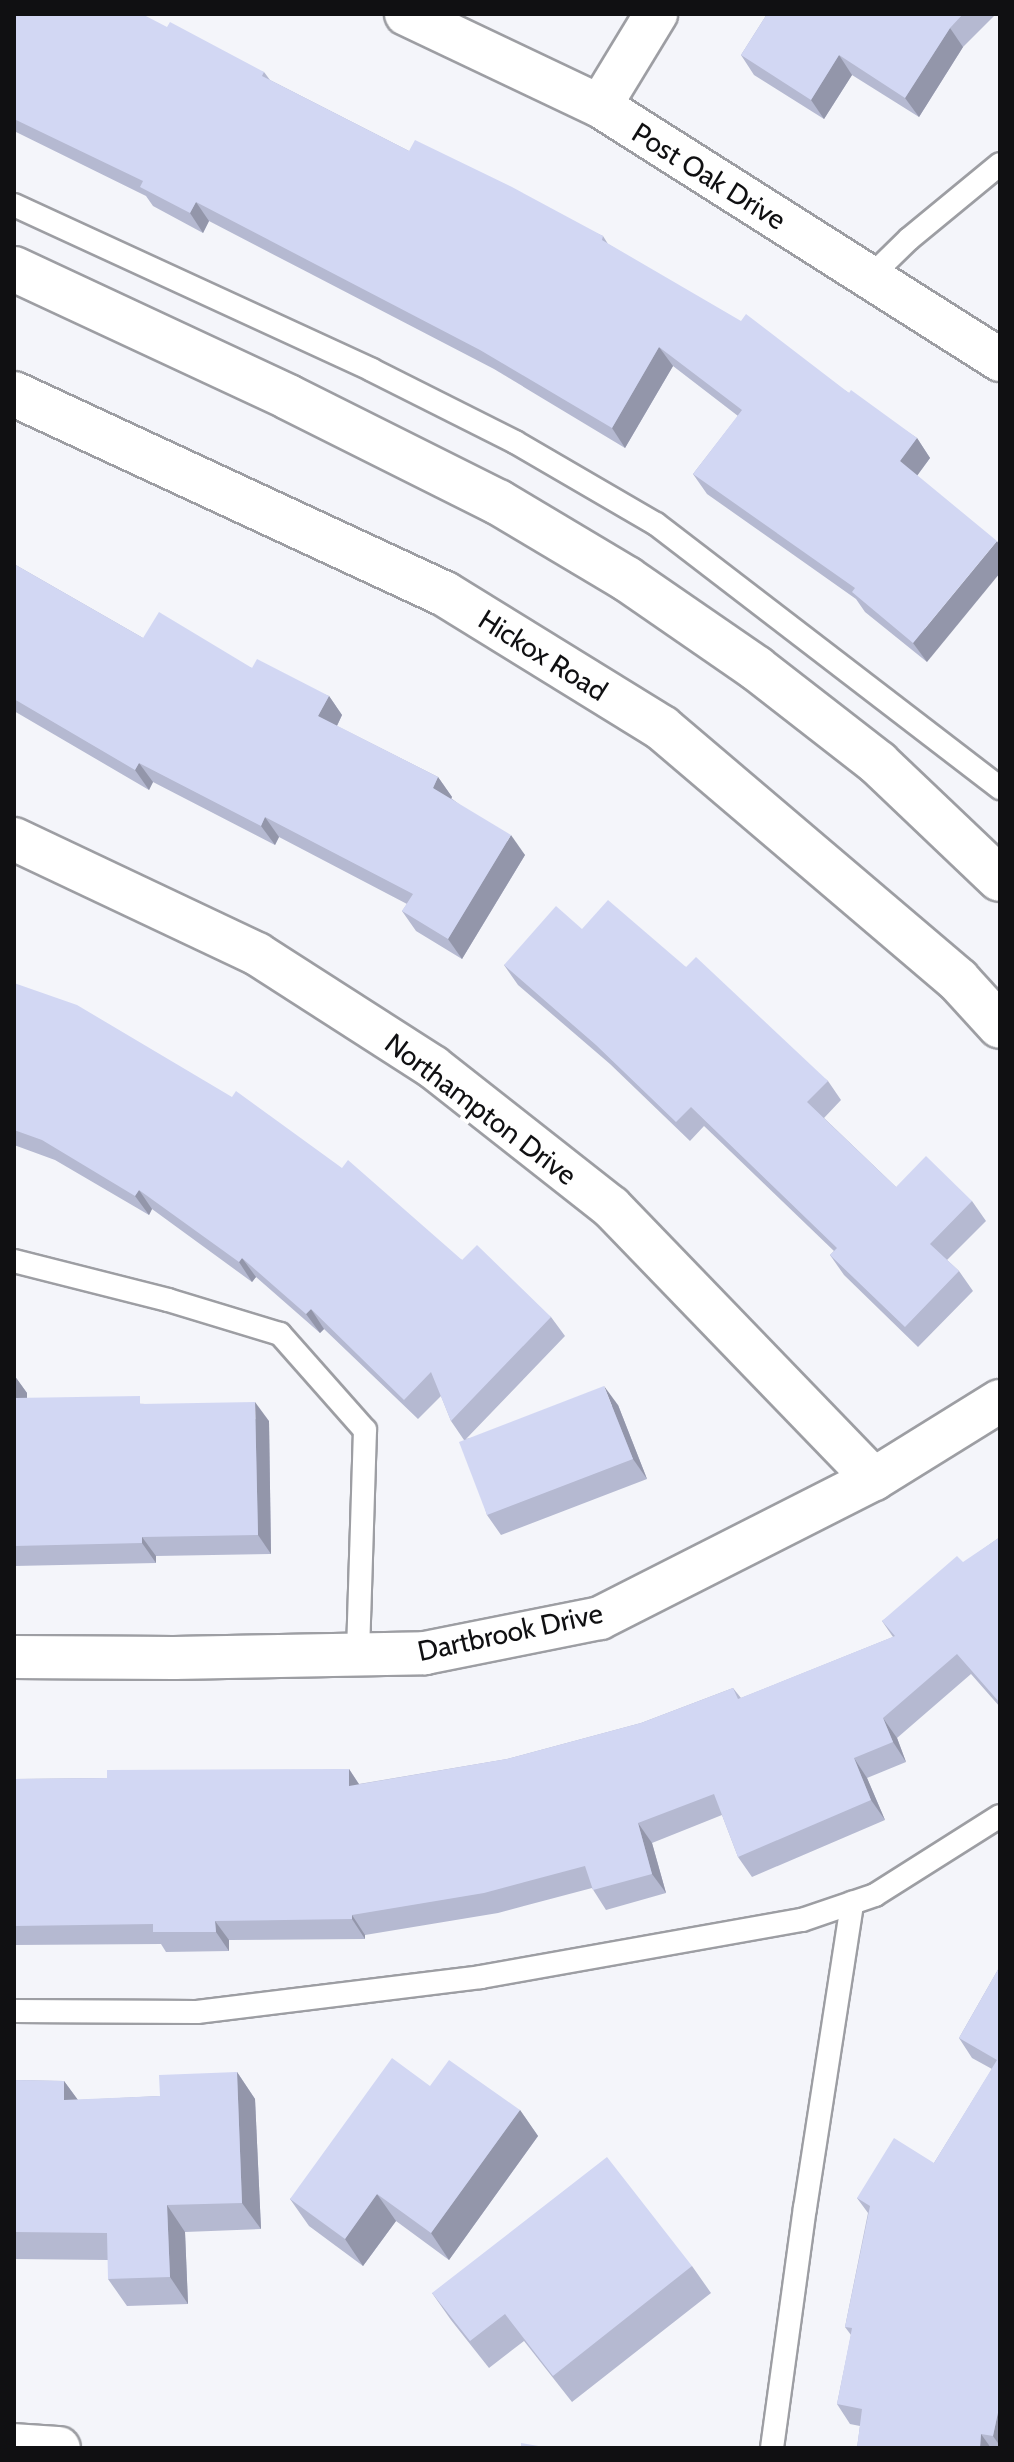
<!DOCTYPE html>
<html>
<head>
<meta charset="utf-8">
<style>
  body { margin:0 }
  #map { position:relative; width:1014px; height:2462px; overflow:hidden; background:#f4f5fa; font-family:Cabin,sans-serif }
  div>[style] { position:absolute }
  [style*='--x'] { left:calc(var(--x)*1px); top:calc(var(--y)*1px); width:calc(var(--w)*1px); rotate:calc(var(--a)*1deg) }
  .roads { filter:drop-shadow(2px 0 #9d9ea3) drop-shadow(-2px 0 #9d9ea3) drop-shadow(0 2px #9d9ea3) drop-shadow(0 -2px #9d9ea3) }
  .service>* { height:22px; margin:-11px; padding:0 11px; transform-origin:11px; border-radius:11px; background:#fff }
  .minor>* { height:42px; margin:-21px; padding:0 21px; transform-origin:21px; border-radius:21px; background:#fff }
  .tertiary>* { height:44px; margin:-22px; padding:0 22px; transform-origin:22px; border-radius:22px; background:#fff }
  .wall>* { inset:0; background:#b5b9d1 }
  .shaded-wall>* { inset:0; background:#9396aa }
  .building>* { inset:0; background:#d2d7f3 }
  span { translate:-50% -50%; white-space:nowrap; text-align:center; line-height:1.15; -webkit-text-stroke:8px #fff; paint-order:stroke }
  .street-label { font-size:28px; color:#101012 }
  .frame { position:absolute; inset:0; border:16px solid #101012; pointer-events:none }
</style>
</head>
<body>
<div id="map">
  <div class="roads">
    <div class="service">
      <div style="--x:14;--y:205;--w:394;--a:24.7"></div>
      <div style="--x:372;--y:370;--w:160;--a:26.7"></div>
      <div style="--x:515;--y:442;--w:163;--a:30.2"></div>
      <div style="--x:656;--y:524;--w:434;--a:37.5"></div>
      <div style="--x:869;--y:278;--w:56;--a:-44.3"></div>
      <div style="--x:909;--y:239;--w:118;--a:-39.5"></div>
      <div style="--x:14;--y:1261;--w:159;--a:14.2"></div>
      <div style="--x:168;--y:1300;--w:117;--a:16.9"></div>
      <div style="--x:280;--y:1334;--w:128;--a:48.5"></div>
      <div style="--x:365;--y:1430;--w:224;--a:91.8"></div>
      <div style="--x:14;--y:2011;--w:183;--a:0.3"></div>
      <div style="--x:197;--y:2012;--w:286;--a:-7"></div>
      <div style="--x:481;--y:1977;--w:326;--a:-10.1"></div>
      <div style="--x:802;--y:1920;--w:77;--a:-18.9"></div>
      <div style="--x:875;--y:1895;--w:148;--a:-32.3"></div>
      <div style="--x:772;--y:2448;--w:242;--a:-82.2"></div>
      <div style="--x:805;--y:2208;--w:309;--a:-81.2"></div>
    </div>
    <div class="minor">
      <div style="--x:406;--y:14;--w:215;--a:25.4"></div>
      <div style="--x:600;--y:106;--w:474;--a:32.4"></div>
      <div style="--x:600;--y:106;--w:108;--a:-58.7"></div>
      <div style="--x:14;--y:839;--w:269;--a:25.3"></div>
      <div style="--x:257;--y:954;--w:209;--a:32.7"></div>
      <div style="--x:433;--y:1067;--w:226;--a:38.2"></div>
      <div style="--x:611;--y:1207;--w:378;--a:46"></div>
      <div style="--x:14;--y:1657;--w:160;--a:0.4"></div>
      <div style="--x:174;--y:1658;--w:251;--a:-1.1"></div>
      <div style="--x:425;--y:1653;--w:178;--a:-11.3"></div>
      <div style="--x:600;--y:1618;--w:307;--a:-26.9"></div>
      <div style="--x:874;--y:1479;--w:148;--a:-31.8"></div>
      <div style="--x:14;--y:2445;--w:45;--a:3.8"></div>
    </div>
    <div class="tertiary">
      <div style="--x:14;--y:269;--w:302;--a:25"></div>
      <div style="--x:288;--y:397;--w:235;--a:26.6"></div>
      <div style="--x:498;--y:502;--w:150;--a:30.8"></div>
      <div style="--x:627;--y:579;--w:157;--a:34.6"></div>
      <div style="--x:756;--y:668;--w:155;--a:37.9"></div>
      <div style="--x:878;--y:763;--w:168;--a:43.6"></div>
      <div style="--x:14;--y:394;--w:475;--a:24.9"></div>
      <div style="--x:445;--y:594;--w:255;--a:31.7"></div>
      <div style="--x:662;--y:728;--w:389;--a:40.4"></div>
      <div style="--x:958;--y:980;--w:62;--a:47.6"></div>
    </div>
  </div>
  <div class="wall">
    <div style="clip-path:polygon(14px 14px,264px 72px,270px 80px,409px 151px,603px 236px,608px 244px,849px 393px,917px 438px,930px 458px,917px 476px,927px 662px,865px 612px,856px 599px,707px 494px,693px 474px,738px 416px,673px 366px,625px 448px,494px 369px,209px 221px,203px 233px,153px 206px,146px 196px,14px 131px)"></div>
    <div style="clip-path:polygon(767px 14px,996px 14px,963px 47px,919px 117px,852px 75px,824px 119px,754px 75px,741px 55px)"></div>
    <div style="clip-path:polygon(14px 564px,143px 638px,252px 668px,329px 696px,342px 715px,337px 726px,438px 777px,452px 797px,451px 798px,525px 855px,462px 959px,416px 931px,402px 911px,407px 904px,279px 837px,275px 845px,153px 782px,149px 790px,14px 711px)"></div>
    <div style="clip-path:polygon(582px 929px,686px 967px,828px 1081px,841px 1100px,824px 1118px,896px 1187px,972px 1201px,986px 1221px,947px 1260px,959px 1271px,973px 1291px,918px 1347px,844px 1275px,830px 1255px,834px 1251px,704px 1126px,690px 1141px,610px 1064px,518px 985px,504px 965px)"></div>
    <div style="clip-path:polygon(14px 983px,462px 1260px,551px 1317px,565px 1336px,466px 1439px,618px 1405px,647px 1479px,501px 1535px,487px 1515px,464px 1440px,451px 1421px,441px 1396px,418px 1419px,324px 1329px,320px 1333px,256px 1277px,252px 1282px,152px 1209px,149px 1215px,55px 1160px,14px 1145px)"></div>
    <div style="clip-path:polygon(14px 1375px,27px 1393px,27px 1398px,145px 1404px,269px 1421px,271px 1554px,156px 1556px,156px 1563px,14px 1566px)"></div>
    <div style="clip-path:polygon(1000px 1537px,1000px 1707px,971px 1674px,897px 1738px,906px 1762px,867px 1778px,885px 1820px,752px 1877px,738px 1857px,722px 1815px,652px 1843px,666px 1893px,606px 1910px,592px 1888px,498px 1913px,365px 1935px,365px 1939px,229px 1940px,229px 1951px,166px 1952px,161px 1944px,14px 1945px,14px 1779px,107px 1778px,349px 1769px,359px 1784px,507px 1759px,641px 1723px,733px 1688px,741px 1698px,893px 1637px,882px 1621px)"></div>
    <div style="clip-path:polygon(1000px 1966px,1000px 2448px,857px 2448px,860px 2426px,850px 2424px,837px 2404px,851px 2335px,845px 2327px,868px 2213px,857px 2198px,934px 2163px,992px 2069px,972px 2058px,959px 2038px)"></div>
    <div style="clip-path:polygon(237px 2072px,255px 2099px,261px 2229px,185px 2232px,188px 2304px,127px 2306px,108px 2279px,108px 2260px,14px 2259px,14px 2080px,64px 2081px,78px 2100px,160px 2096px)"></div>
    <div style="clip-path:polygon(430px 2086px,520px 2110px,538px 2136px,449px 2260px,396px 2221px,363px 2266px,309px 2226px,290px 2199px)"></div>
    <div style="clip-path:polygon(692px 2266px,711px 2293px,572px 2402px,524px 2341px,489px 2368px,451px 2320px,432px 2293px)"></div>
  </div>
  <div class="shaded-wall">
    <div style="clip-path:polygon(950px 28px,963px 47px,919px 117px,905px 98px)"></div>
    <div style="clip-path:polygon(839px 55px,852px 75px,824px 119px,811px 100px)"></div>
    <div style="clip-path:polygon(196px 202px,209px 221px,203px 233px,190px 213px)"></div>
    <div style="clip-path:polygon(659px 347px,673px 366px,625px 448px,612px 428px)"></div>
    <div style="clip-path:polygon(917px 438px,930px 458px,913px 481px,900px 461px)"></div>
    <div style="clip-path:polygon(997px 541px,1000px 546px,1000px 573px,927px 662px,913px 643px)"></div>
    <div style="clip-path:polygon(329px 696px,342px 715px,332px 736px,318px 716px)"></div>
    <div style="clip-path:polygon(139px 763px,153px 782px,149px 790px,135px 770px)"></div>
    <div style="clip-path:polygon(438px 777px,452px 797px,447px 807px,433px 788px)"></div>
    <div style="clip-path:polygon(265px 817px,279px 837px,275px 845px,261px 826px)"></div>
    <div style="clip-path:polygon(511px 835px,525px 855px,462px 959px,448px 939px)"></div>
    <div style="clip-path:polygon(139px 1190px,152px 1209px,149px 1215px,135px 1196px)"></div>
    <div style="clip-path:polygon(242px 1258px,256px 1277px,252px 1282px,239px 1262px)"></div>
    <div style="clip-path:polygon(311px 1309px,324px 1329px,320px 1333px,306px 1314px)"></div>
    <div style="clip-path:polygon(14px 1375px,27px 1393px,27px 1418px,14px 1399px)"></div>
    <div style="clip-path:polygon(604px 1386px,618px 1405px,647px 1479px,633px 1459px)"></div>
    <div style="clip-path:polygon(255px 1402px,269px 1421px,271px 1554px,258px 1535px)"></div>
    <div style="clip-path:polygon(142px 1537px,156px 1556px,156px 1563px,142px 1543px)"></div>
    <div style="clip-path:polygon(883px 1718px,897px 1738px,906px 1762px,893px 1742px)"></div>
    <div style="clip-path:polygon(854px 1758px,867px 1778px,885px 1820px,871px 1800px)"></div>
    <div style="clip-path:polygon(349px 1769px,362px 1789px,349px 1786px)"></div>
    <div style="clip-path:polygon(638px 1823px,652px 1843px,666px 1893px,652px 1874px)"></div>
    <div style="clip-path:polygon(352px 1915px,365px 1935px,365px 1939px,352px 1919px)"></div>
    <div style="clip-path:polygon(215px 1921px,229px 1940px,229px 1951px,216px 1932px)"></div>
    <div style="clip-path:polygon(237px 2072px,255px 2099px,261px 2229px,242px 2203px)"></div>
    <div style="clip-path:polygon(64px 2081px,83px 2107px,64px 2100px)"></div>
    <div style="clip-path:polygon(520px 2110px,538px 2136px,449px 2260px,431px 2233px)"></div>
    <div style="clip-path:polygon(377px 2194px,396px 2221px,363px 2266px,345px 2239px)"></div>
    <div style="clip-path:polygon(167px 2205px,185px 2232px,188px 2304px,170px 2277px)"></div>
    <div style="clip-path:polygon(1000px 2403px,1000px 2446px,993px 2436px)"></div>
    <div style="clip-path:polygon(981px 2434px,991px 2448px,980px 2448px)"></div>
  </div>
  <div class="building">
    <div style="clip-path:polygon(14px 14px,142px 14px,167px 27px,170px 22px,264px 72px,262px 76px,409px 151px,415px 140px,512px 187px,603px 236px,602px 240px,741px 321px,746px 314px,849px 393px,851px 390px,917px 438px,900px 461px,997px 541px,913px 643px,852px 592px,855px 588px,693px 474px,742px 410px,659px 347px,612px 428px,480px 350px,196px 202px,190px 213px,140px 187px,143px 181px,14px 119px)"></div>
    <div style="clip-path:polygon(767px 14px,963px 14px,950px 28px,905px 98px,839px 55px,811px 100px,741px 55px)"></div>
    <div style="clip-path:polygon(14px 564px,143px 638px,159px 612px,252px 668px,257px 659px,329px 696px,318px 716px,438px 777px,433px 788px,511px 835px,448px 939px,402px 911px,413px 894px,265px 817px,261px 826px,139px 763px,135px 770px,14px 699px)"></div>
    <div style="clip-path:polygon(608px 900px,686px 967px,696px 957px,828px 1081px,807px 1102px,896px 1187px,926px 1156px,972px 1201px,930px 1244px,959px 1271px,905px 1327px,830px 1255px,837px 1248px,691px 1107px,676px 1122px,596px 1045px,504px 965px,556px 906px,582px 929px)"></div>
    <div style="clip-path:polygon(14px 983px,77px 1005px,232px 1097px,236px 1091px,342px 1168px,348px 1160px,462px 1260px,477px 1245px,551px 1317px,451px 1421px,431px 1372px,404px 1400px,311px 1309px,306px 1314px,242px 1258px,239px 1262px,139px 1190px,135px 1196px,42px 1140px,14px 1130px)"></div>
    <div style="clip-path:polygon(604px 1386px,633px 1459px,487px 1515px,459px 1442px)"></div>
    <div style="clip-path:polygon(140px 1396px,140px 1404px,255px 1402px,258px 1535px,142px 1537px,142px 1543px,14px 1546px,14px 1398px)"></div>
    <div style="clip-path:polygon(1000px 1537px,1000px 1703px,957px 1654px,883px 1718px,893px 1742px,854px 1758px,871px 1800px,738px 1857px,714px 1794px,638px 1823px,652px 1874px,593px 1890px,585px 1866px,484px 1893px,352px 1915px,352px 1919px,215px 1921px,216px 1932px,153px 1932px,153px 1924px,14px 1926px,14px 1779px,107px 1778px,107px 1770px,349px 1769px,349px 1786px,507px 1759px,641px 1723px,733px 1688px,738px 1699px,895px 1636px,882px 1621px,957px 1556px,963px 1562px)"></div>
    <div style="clip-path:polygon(1000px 1966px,1000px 2403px,993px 2436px,981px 2434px,980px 2448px,857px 2448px,862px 2409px,837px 2404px,852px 2328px,845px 2327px,870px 2206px,857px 2198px,894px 2138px,934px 2163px,997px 2060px,959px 2038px)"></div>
    <div style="clip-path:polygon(392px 2058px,430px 2086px,449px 2060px,520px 2110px,431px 2233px,377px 2194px,345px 2239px,290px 2199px)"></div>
    <div style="clip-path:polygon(237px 2072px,242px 2203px,167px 2205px,170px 2277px,108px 2279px,107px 2233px,14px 2232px,14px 2080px,64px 2081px,64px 2100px,160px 2096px,159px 2075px)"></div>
    <div style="clip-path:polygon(607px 2157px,692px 2266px,553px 2376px,505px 2314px,470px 2341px,432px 2293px)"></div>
    <div style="clip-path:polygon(521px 2443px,550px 2448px,521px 2448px)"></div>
  </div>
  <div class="street-label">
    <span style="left:709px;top:176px;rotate:32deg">Post Oak Drive</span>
    <span style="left:543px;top:655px;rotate:32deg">Hickox Road</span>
    <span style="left:481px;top:1109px;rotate:37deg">Northampton Drive</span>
    <span style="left:510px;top:1632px;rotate:-12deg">Dartbrook Drive</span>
  </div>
  <div class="frame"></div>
</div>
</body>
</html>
